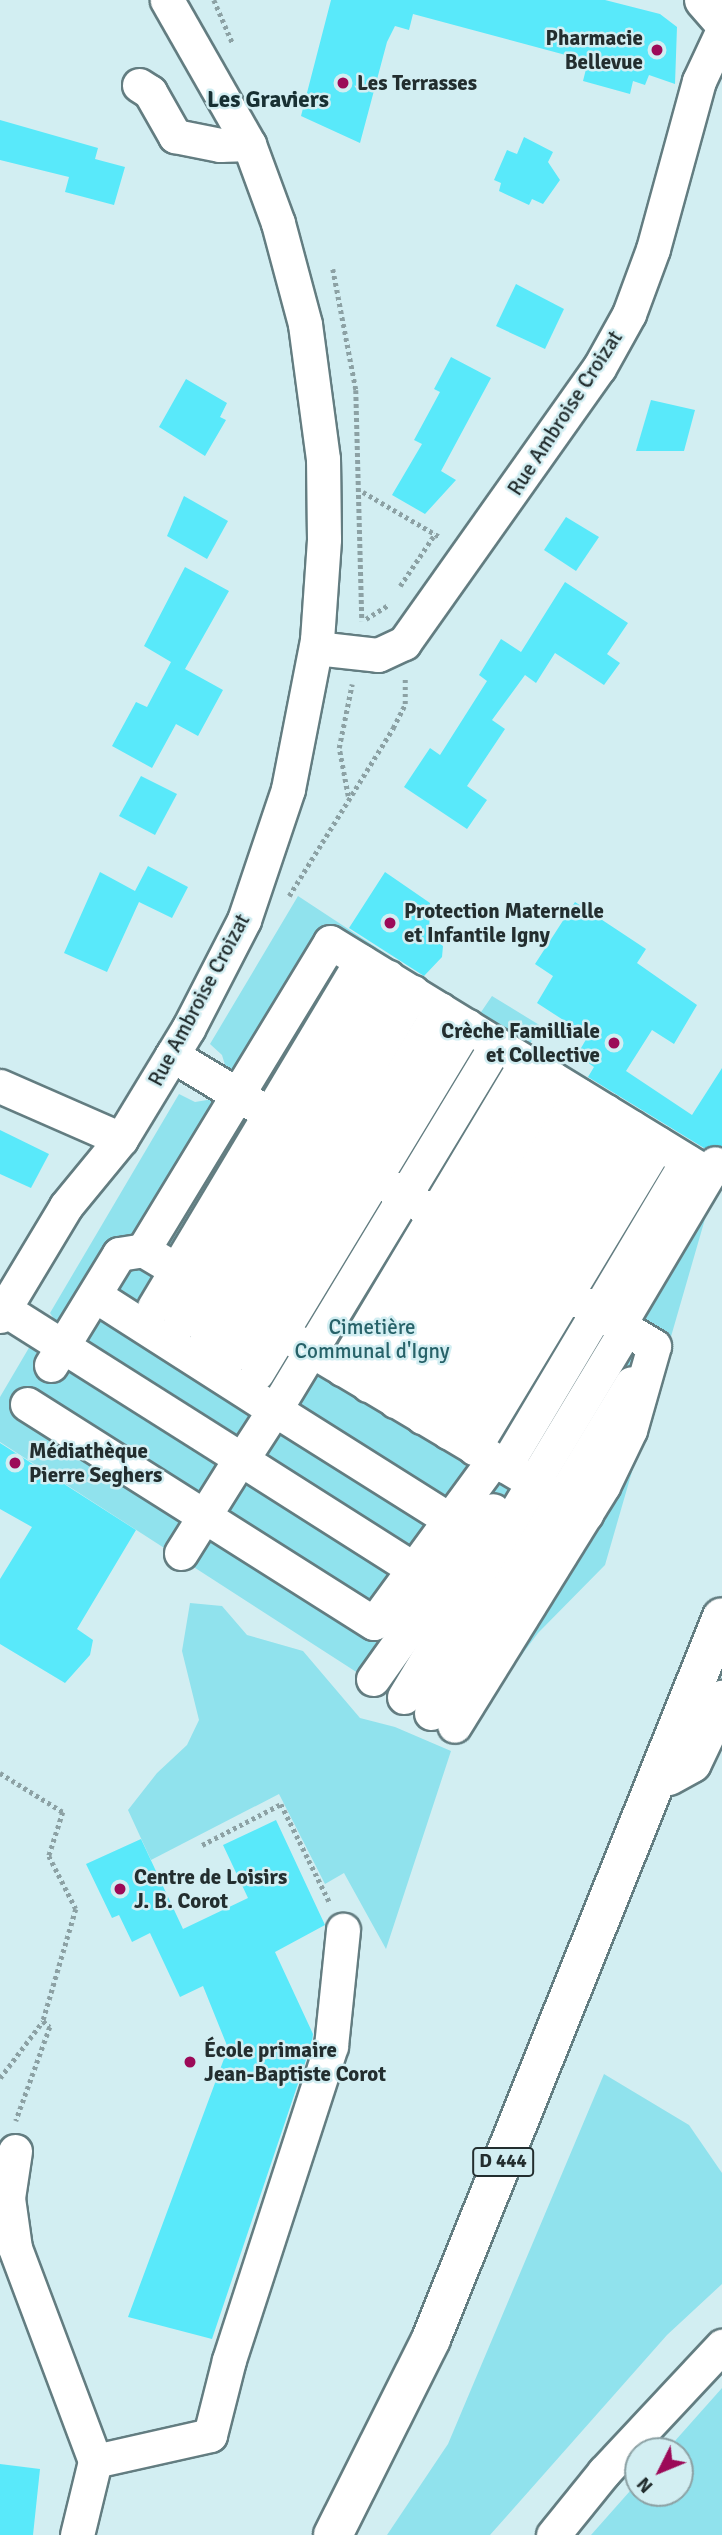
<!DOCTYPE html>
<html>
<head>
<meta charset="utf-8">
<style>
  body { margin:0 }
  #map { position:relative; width:722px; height:2535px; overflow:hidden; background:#d2eef2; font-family:Signika,sans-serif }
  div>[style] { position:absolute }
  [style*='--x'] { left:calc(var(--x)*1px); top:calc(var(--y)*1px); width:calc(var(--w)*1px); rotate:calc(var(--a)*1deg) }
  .green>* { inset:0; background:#90e2ed }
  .building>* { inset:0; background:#59e9fa }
  .path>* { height:4.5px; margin-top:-2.25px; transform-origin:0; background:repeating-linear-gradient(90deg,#8ca1a4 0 3.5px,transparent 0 7px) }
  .roads { filter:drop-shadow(2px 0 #637d81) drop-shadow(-2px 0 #637d81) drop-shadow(0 2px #637d81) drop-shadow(0 -2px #637d81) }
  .minor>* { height:33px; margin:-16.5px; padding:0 16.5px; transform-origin:16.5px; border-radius:16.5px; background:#fff }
  .major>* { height:38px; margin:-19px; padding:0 19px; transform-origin:19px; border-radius:19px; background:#fff }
  .dots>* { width:19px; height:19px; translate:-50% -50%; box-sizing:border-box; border:4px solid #d2eef2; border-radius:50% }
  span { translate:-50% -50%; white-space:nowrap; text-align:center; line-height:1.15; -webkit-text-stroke:5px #d2eef2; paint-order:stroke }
  .shield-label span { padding:2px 5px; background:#d2eef2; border:2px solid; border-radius:5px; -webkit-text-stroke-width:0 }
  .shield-label { font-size:19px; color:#232e2f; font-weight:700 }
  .poi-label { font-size:21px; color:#232e2f; font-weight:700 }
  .right { translate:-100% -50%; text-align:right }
  .left { translate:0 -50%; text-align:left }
  .street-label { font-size:21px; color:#232e2f }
  .park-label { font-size:21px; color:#276269 }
  .neighbourhood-label { font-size:23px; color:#183033; font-weight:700 }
  .north { position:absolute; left:624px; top:2437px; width:70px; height:70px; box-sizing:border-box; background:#d2eef2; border:2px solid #8ca1a4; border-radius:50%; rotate:227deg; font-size:19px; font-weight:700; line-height:28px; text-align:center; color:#232e2f }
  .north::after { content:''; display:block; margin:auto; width:24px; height:32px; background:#9c0a58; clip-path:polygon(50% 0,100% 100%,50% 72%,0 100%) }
</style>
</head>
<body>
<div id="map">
  <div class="green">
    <div style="clip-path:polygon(298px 896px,479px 1015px,492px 996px,541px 1026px,528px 1047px,720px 1167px,605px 1565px,538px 1633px,466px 1729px,454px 1735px,0 1442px,0 1397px,30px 1346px,40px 1351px,58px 1325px,50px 1313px,179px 1094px,195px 1102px,213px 1099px,228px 1075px,222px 1055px,210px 1044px)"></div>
    <div style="clip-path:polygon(190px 1603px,222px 1606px,247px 1635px,303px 1651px,360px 1718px,395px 1727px,451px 1751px,386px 1949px,344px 1873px,325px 1884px,279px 1794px,151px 1860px,128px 1810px,157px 1773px,187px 1745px,199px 1720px,182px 1651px)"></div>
    <div style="clip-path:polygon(604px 2074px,689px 2125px,722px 2173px,722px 2284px,667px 2335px,490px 2535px,387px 2535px,448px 2444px)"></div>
    <div style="clip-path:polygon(722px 2388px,722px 2535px,591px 2535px,638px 2482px,638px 2493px,680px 2493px,680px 2451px,666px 2451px)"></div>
  </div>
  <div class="building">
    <div style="clip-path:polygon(331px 0,605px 0,660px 14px,677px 27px,675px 84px,649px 75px,645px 85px,633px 81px,630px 94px,583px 81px,588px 61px,413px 14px,409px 30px,395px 26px,387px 42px,360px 143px,301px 116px)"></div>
    <div style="clip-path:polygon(0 120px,98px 148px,95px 159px,125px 167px,114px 205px,65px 192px,69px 177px,0 160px)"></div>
    <div style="clip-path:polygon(524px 137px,553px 152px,548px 162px,560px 180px,543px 204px,532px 199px,529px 205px,499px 191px,501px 183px,494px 180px,507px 150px,517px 154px)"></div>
    <div style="clip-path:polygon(516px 284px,564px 309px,545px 349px,496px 326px)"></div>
    <div style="clip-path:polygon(451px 357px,491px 378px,441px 471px,456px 480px,425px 514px,392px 495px,422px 444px,414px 440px,440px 392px,434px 389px)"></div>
    <div style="clip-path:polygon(186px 379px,227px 403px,220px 417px,226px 420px,205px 456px,159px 427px)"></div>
    <div style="clip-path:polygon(651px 400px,695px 410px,684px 451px,636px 451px)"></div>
    <div style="clip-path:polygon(184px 496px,228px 521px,207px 559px,167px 536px)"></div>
    <div style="clip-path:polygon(566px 517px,599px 537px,576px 571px,544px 550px)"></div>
    <div style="clip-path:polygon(185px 567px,229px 591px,185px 669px,223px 690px,198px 736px,176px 724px,152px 768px,112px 746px,136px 702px,147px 707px,171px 662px,144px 646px)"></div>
    <div style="clip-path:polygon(565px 582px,628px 623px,607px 654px,620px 663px,604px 685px,555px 653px,536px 683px,525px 675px,492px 720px,505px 729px,467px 786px,487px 800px,467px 829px,404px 787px,430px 748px,440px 755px,487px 681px,479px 675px,501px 639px,521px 652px)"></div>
    <div style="clip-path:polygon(141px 776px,177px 794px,155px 835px,119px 816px)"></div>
    <div style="clip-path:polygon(148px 866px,188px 887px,172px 918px,139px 902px,107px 972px,64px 953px,100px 872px,135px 891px)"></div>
    <div style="clip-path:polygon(385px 872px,430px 903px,429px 936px,443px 946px,442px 957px,424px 976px,349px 928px)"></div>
    <div style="clip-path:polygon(575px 902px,646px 949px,637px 963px,697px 1005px,674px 1044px,652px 1030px,626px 1071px,692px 1115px,722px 1068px,722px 1146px,704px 1148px,588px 1077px,594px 1067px,577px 1055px,588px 1036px,537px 1003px,553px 976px,535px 964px)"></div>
    <div style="clip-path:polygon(0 1130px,49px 1154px,31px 1188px,0 1174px)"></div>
    <div style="clip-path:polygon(0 1443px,136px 1530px,77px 1629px,93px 1640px,90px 1655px,65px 1683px,0 1644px,0 1579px,32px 1527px,0 1509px)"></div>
    <div style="clip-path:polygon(276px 1820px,325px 1925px,275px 1952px,313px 2034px,312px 2042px,212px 2339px,128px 2317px,228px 2048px,203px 1986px,180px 1997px,150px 1933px,132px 1942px,119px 1915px,112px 1918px,86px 1864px,141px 1839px,183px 1929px,248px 1898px,223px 1845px)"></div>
    <div style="clip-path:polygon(0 2464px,40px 2469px,33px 2535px,0 2535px)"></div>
  </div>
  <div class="path">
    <div style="--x:214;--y:0;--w:48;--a:66.6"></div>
    <div style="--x:333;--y:269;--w:123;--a:79.2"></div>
    <div style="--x:356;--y:390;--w:231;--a:88.5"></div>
    <div style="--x:363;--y:492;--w:89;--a:30.3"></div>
    <div style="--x:400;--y:586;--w:63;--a:-56.1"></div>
    <div style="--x:366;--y:619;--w:26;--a:-32"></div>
    <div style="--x:348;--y:796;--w:49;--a:-100.6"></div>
    <div style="--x:339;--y:748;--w:65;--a:-78.5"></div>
    <div style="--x:289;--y:896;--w:198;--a:-58.2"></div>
    <div style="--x:393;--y:728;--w:27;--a:-63"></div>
    <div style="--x:405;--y:704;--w:26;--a:-90"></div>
    <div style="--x:0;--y:1773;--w:74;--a:31.8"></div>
    <div style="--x:63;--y:1812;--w:46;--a:107.7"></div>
    <div style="--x:49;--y:1856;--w:59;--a:63"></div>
    <div style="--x:76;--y:1909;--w:117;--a:106.4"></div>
    <div style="--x:202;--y:1845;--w:89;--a:-27.4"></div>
    <div style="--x:281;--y:1804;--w:110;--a:63.7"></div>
    <div style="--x:0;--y:2078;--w:71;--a:-53"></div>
    <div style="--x:43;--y:2021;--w:9;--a:41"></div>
    <div style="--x:50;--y:2027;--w:100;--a:109.9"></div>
  </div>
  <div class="roads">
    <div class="minor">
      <div style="--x:139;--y:85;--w:13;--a:32"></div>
      <div style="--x:150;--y:92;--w:51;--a:60.4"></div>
      <div style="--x:175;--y:136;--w:46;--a:11.3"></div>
      <div style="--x:220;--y:145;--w:29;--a:-2"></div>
      <div style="--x:316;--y:648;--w:62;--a:6.4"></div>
      <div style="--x:378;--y:655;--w:29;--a:-25"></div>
      <div style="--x:404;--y:643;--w:337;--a:-54.7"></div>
      <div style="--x:599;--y:368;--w:62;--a:-60.9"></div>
      <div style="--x:629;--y:314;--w:69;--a:-69.7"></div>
      <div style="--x:653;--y:249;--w:174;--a:-74.7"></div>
      <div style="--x:699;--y:81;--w:54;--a:-64.9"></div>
      <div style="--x:172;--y:1055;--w:563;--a:31.12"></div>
      <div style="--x:654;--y:1346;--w:87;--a:105.9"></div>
      <div style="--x:630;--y:1430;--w:62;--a:115.7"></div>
      <div style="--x:603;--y:1486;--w:282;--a:121.8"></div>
      <div style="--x:0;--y:1086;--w:132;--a:23.7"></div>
      <div style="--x:143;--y:1250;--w:516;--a:30.79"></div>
      <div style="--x:96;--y:1296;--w:195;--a:32.6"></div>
      <div style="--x:154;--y:1307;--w:403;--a:-59.1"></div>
      <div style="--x:4;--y:1309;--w:270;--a:32.3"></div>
      <div style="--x:0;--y:1316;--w:128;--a:-59"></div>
      <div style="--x:66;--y:1206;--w:87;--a:-50.6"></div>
      <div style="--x:121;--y:1139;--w:129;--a:-58.7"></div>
      <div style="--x:188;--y:1029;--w:123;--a:-62.8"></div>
      <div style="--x:244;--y:920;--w:138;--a:-71.4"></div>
      <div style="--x:288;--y:789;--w:152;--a:-79"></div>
      <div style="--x:317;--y:640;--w:101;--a:-86"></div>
      <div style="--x:324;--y:539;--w:80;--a:-90.7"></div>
      <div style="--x:323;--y:459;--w:136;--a:-97.6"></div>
      <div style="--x:305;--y:324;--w:105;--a:-105"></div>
      <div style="--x:278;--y:223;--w:84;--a:-110.2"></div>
      <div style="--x:249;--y:144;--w:166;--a:-119.7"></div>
      <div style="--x:180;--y:1323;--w:404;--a:-59"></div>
      <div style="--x:619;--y:1325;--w:188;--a:-59.3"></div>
      <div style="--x:206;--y:1340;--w:405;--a:-59.3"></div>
      <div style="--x:231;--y:1356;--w:405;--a:-58.9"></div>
      <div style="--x:51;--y:1365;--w:130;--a:-58.5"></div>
      <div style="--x:119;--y:1254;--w:24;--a:-9"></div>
      <div style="--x:143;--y:1250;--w:360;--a:-58.7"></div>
      <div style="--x:330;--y:942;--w:444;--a:31.5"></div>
      <div style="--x:342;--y:1369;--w:358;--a:-59.1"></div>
      <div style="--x:257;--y:1373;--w:406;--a:-58.8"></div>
      <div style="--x:368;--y:1385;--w:358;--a:-59.1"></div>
      <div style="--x:282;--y:1398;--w:414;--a:-58.8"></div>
      <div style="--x:395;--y:1401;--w:357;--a:-59"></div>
      <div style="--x:27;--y:1404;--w:410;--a:32.3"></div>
      <div style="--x:374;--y:1623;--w:203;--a:-53.8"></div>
      <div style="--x:285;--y:1416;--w:195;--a:32.2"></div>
      <div style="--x:422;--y:1417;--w:357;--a:-59"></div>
      <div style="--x:448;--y:1432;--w:356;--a:-58.9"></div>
      <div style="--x:474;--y:1448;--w:356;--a:-58.9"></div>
      <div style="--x:248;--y:1450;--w:33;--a:-57"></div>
      <div style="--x:250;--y:1465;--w:194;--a:32.4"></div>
      <div style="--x:505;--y:1466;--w:355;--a:-59.2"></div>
      <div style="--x:181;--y:1553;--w:102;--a:-57.9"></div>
      <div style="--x:373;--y:1679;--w:207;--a:-54.6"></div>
      <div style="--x:404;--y:1697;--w:430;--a:-58.9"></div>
      <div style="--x:431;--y:1713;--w:386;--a:-58.7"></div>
      <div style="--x:15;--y:2151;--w:48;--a:98.5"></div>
      <div style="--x:8;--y:2198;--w:50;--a:82"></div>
      <div style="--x:15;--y:2248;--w:228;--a:69.4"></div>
      <div style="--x:77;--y:2535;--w:76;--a:-76.3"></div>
      <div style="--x:95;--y:2461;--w:118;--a:-12.7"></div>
      <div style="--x:210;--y:2435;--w:77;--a:-75.8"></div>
      <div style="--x:229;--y:2360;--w:330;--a:-72"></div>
      <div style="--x:331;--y:2046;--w:117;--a:-84.1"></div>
      <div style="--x:553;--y:2535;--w:81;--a:-51"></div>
      <div style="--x:604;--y:2472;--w:173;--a:-46.9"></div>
    </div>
    <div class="major">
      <div style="--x:704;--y:0;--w:28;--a:49"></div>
      <div style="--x:669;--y:1776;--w:26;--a:-29"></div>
      <div style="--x:692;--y:1763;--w:70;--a:-64.5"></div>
      <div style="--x:333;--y:2535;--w:219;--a:-63.4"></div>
      <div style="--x:431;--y:2339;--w:778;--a:-68.05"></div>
    </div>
  </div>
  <div class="dots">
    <div style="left:657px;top:50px;background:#9c0a58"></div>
    <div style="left:343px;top:83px;background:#9c0a58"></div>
    <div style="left:390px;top:923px;background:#9c0a58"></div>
    <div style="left:614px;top:1043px;background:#9c0a58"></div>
    <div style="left:15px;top:1463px;background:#9c0a58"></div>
    <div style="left:120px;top:1889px;background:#9c0a58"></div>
    <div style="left:190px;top:2062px;background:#9c0a58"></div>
  </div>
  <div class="shield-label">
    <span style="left:503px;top:2162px">D 444</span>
  </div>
  <div class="poi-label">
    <span class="right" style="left:643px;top:50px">Pharmacie<br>Bellevue</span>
    <span class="left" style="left:357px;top:83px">Les Terrasses</span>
    <span class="left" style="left:404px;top:923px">Protection Maternelle<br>et Infantile Igny</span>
    <span class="right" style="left:600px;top:1043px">Crèche Familliale<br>et Collective</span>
    <span class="left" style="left:29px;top:1463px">Médiathèque<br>Pierre Seghers</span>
    <span class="left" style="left:134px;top:1889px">Centre de Loisirs<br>J. B. Corot</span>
    <span class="left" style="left:204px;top:2062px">École primaire<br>Jean-Baptiste Corot</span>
  </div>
  <div class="street-label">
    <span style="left:565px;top:413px;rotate:-57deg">Rue Ambroise Croizat</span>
    <span style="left:199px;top:1000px;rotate:-62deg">Rue Ambroise Croizat</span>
  </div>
  <div class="park-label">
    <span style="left:372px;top:1339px">Cimetière<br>Communal d'Igny</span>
  </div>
  <div class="neighbourhood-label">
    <span style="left:268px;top:100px">Les Graviers</span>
  </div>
  <div class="north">N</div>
</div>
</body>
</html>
